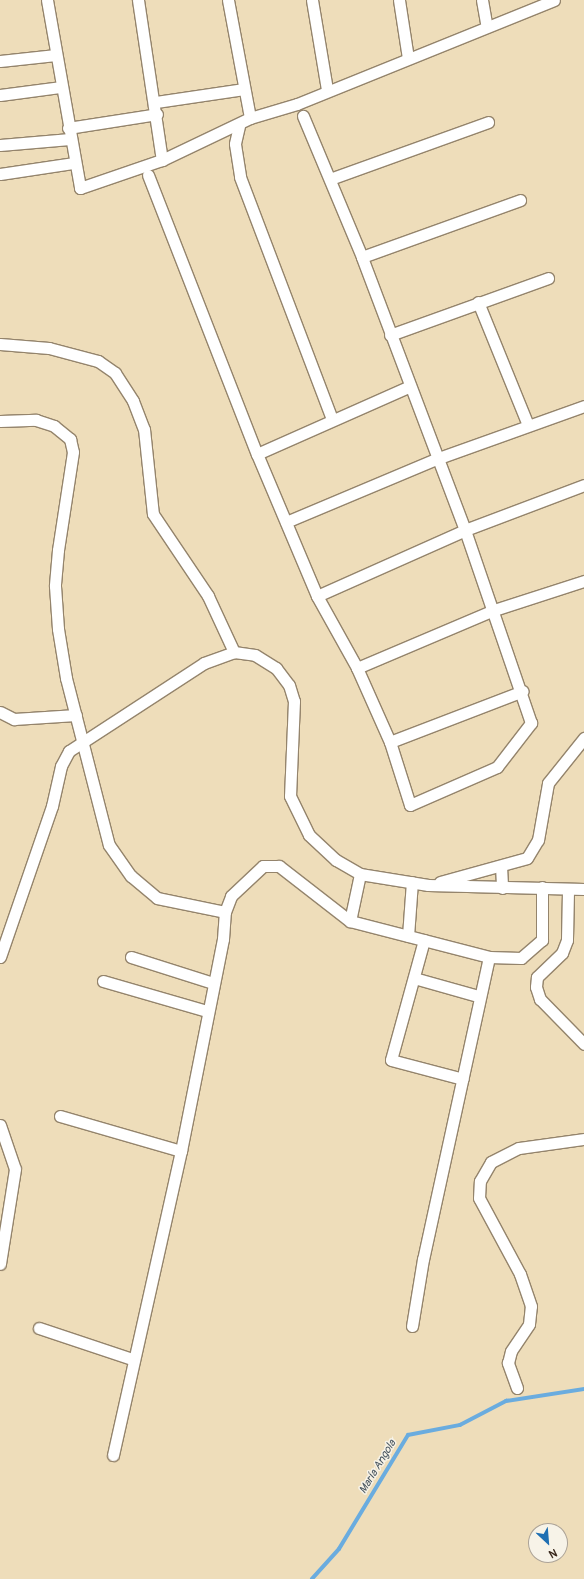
<!DOCTYPE html>
<html>
<head>
<meta charset="utf-8">
<style>
  body { margin:0 }
  #map { position:relative; width:584px; height:1579px; overflow:hidden; background:#eeddba; font-family:Pangolin,sans-serif }
  div>[style] { position:absolute }
  [style*='--x'] { left:calc(var(--x)*1px); top:calc(var(--y)*1px); width:calc(var(--w)*1px); rotate:calc(var(--a)*1deg) }
  .stream>* { height:3.5px; margin:-1.75px; padding:0 1.75px; transform-origin:1.75px; border-radius:1.75px; background:#6aacdf }
  .roads { filter:drop-shadow(1px 0 #94846c) drop-shadow(-1px 0 #94846c) drop-shadow(0 1px #94846c) drop-shadow(0 -1px #94846c) }
  .street>* { height:11px; margin:-5.5px; padding:0 5.5px; transform-origin:5.5px; border-radius:5.5px; background:#fff }
  span { translate:-50% -50%; white-space:nowrap; text-align:center; line-height:1.15; -webkit-text-stroke:3px #f7f3e8; paint-order:stroke }
  .water-label { font-size:11px; color:#4b5862; font-style:italic }
  .north { position:absolute; left:528px; top:1523px; width:40px; height:40px; box-sizing:border-box; background:#f7f3e8; border:1px solid #aca397; border-radius:50%; rotate:154deg; font-size:11px; font-weight:700; line-height:16px; text-align:center; color:#3b2a1e }
  .north::after { content:''; display:block; margin:auto; width:14px; height:18px; background:#1f6fb2; clip-path:polygon(50% 0,100% 100%,50% 72%,0 100%) }
</style>
</head>
<body>
<div id="map">
  <div class="stream">
    <div style="--x:312;--y:1579;--w:40;--a:-48"></div>
    <div style="--x:339;--y:1549;--w:133;--a:-58.8"></div>
    <div style="--x:408;--y:1435;--w:53;--a:-10.9"></div>
    <div style="--x:460;--y:1425;--w:52;--a:-27.6"></div>
    <div style="--x:506;--y:1401;--w:79;--a:-8.7"></div>
  </div>
  <div class="roads">
    <div class="street">
      <div style="--x:47;--y:0;--w:191;--a:80"></div>
      <div style="--x:80;--y:188;--w:87;--a:-18.9"></div>
      <div style="--x:162;--y:160;--w:98;--a:-25.5"></div>
      <div style="--x:250;--y:118;--w:49;--a:-16.6"></div>
      <div style="--x:297;--y:104;--w:277;--a:-22"></div>
      <div style="--x:138;--y:0;--w:162;--a:81.5"></div>
      <div style="--x:228;--y:0;--w:120;--a:79.4"></div>
      <div style="--x:312;--y:0;--w:91;--a:80.5"></div>
      <div style="--x:399;--y:0;--w:59;--a:81.2"></div>
      <div style="--x:482;--y:0;--w:27;--a:80"></div>
      <div style="--x:0;--y:61;--w:56;--a:-6.1"></div>
      <div style="--x:0;--y:95;--w:62;--a:-7.5"></div>
      <div style="--x:156;--y:102;--w:89;--a:-8.4"></div>
      <div style="--x:239;--y:126;--w:18;--a:103"></div>
      <div style="--x:235;--y:144;--w:33;--a:81"></div>
      <div style="--x:240;--y:177;--w:259;--a:69.2"></div>
      <div style="--x:68;--y:128;--w:90;--a:-8.9"></div>
      <div style="--x:0;--y:145;--w:70;--a:-4.9"></div>
      <div style="--x:0;--y:174;--w:75;--a:-8.5"></div>
      <div style="--x:148;--y:175;--w:300;--a:68.7"></div>
      <div style="--x:257;--y:454;--w:154;--a:67.1"></div>
      <div style="--x:317;--y:596;--w:82;--a:60.9"></div>
      <div style="--x:357;--y:668;--w:81;--a:66"></div>
      <div style="--x:390;--y:742;--w:66;--a:72.4"></div>
      <div style="--x:410;--y:805;--w:95;--a:-23.6"></div>
      <div style="--x:497;--y:767;--w:56;--a:-52.3"></div>
      <div style="--x:531;--y:723;--w:204;--a:-108.9"></div>
      <div style="--x:465;--y:530;--w:292;--a:-110.7"></div>
      <div style="--x:362;--y:257;--w:153;--a:-112.7"></div>
      <div style="--x:330;--y:179;--w:168;--a:-19.8"></div>
      <div style="--x:362;--y:257;--w:168;--a:-19.8"></div>
      <div style="--x:478;--y:302;--w:133;--a:67.9"></div>
      <div style="--x:390;--y:335;--w:168;--a:-19.8"></div>
      <div style="--x:0;--y:344;--w:49;--a:4.7"></div>
      <div style="--x:49;--y:348;--w:51;--a:14.9"></div>
      <div style="--x:98;--y:361;--w:21;--a:35"></div>
      <div style="--x:115;--y:373;--w:33;--a:57"></div>
      <div style="--x:133;--y:401;--w:30;--a:69"></div>
      <div style="--x:144;--y:429;--w:85;--a:84"></div>
      <div style="--x:153;--y:514;--w:99;--a:56.1"></div>
      <div style="--x:208;--y:596;--w:62;--a:65.1"></div>
      <div style="--x:0;--y:421;--w:36;--a:-2"></div>
      <div style="--x:36;--y:420;--w:19;--a:18"></div>
      <div style="--x:54;--y:426;--w:21;--a:39"></div>
      <div style="--x:70;--y:439;--w:13;--a:77"></div>
      <div style="--x:73;--y:452;--w:99;--a:98.7"></div>
      <div style="--x:58;--y:550;--w:36;--a:95"></div>
      <div style="--x:55;--y:586;--w:43;--a:86"></div>
      <div style="--x:58;--y:629;--w:50;--a:80.7"></div>
      <div style="--x:66;--y:678;--w:172;--a:75.6"></div>
      <div style="--x:109;--y:845;--w:38;--a:55"></div>
      <div style="--x:131;--y:876;--w:34;--a:40"></div>
      <div style="--x:157;--y:898;--w:69;--a:11.6"></div>
      <div style="--x:257;--y:454;--w:165;--a:-23.9"></div>
      <div style="--x:286;--y:522;--w:163;--a:-22.8"></div>
      <div style="--x:436;--y:459;--w:157;--a:-19.7"></div>
      <div style="--x:317;--y:596;--w:162;--a:-24"></div>
      <div style="--x:465;--y:530;--w:127;--a:-20.7"></div>
      <div style="--x:357;--y:668;--w:146;--a:-23"></div>
      <div style="--x:491;--y:611;--w:98;--a:-17.9"></div>
      <div style="--x:0;--y:712;--w:16;--a:27"></div>
      <div style="--x:14;--y:719;--w:62;--a:-3.7"></div>
      <div style="--x:390;--y:742;--w:142;--a:-21"></div>
      <div style="--x:501;--y:866;--w:22;--a:87"></div>
      <div style="--x:440;--y:882;--w:90;--a:-15.4"></div>
      <div style="--x:527;--y:858;--w:21;--a:-59"></div>
      <div style="--x:538;--y:840;--w:58;--a:-80"></div>
      <div style="--x:548;--y:783;--w:58;--a:-51.3"></div>
      <div style="--x:568;--y:891;--w:49;--a:91.2"></div>
      <div style="--x:567;--y:940;--w:14;--a:111"></div>
      <div style="--x:562;--y:953;--w:35;--a:136"></div>
      <div style="--x:537;--y:977;--w:10;--a:96"></div>
      <div style="--x:536;--y:987;--w:13;--a:72"></div>
      <div style="--x:540;--y:999;--w:63;--a:45.6"></div>
      <div style="--x:350;--y:921;--w:48;--a:-78"></div>
      <div style="--x:408;--y:936;--w:54;--a:-85.8"></div>
      <div style="--x:424;--y:940;--w:124;--a:105.4"></div>
      <div style="--x:391;--y:1060;--w:74;--a:14.8"></div>
      <div style="--x:0;--y:957;--w:160;--a:-71"></div>
      <div style="--x:52;--y:806;--w:41;--a:-77.3"></div>
      <div style="--x:61;--y:766;--w:17;--a:-62"></div>
      <div style="--x:69;--y:751;--w:161;--a:-33.1"></div>
      <div style="--x:204;--y:663;--w:32;--a:-20"></div>
      <div style="--x:234;--y:652;--w:21;--a:8"></div>
      <div style="--x:255;--y:655;--w:25;--a:32"></div>
      <div style="--x:276;--y:668;--w:21;--a:53"></div>
      <div style="--x:289;--y:685;--w:17;--a:73"></div>
      <div style="--x:294;--y:701;--w:95;--a:92.4"></div>
      <div style="--x:290;--y:796;--w:43;--a:64"></div>
      <div style="--x:309;--y:835;--w:37;--a:43"></div>
      <div style="--x:336;--y:860;--w:28;--a:30"></div>
      <div style="--x:360;--y:874;--w:69;--a:9.2"></div>
      <div style="--x:428;--y:885;--w:156;--a:1.5"></div>
      <div style="--x:131;--y:957;--w:86;--a:17.6"></div>
      <div style="--x:489;--y:957;--w:32;--a:2"></div>
      <div style="--x:521;--y:958;--w:28;--a:-41"></div>
      <div style="--x:542;--y:940;--w:53;--a:-90"></div>
      <div style="--x:414;--y:978;--w:66;--a:15.7"></div>
      <div style="--x:103;--y:981;--w:108;--a:16.1"></div>
      <div style="--x:60;--y:1116;--w:126;--a:16.1"></div>
      <div style="--x:0;--y:1125;--w:46;--a:71.2"></div>
      <div style="--x:15;--y:1169;--w:96;--a:99"></div>
      <div style="--x:39;--y:1328;--w:98;--a:18.4"></div>
      <div style="--x:517;--y:1388;--w:27;--a:-110"></div>
      <div style="--x:508;--y:1363;--w:12;--a:-76"></div>
      <div style="--x:511;--y:1351;--w:32;--a:-56"></div>
      <div style="--x:529;--y:1324;--w:18;--a:-84"></div>
      <div style="--x:531;--y:1306;--w:34;--a:-109"></div>
      <div style="--x:520;--y:1274;--w:86;--a:-118.3"></div>
      <div style="--x:479;--y:1198;--w:17;--a:-87"></div>
      <div style="--x:480;--y:1181;--w:22;--a:-60"></div>
      <div style="--x:491;--y:1162;--w:31;--a:-27"></div>
      <div style="--x:519;--y:1148;--w:66;--a:-7.9"></div>
      <div style="--x:113;--y:1455;--w:312;--a:-77.4"></div>
      <div style="--x:181;--y:1151;--w:216;--a:-78.8"></div>
      <div style="--x:223;--y:939;--w:27;--a:-86"></div>
      <div style="--x:225;--y:912;--w:17;--a:-69"></div>
      <div style="--x:231;--y:896;--w:44;--a:-43.2"></div>
      <div style="--x:263;--y:866;--w:16;--a:0"></div>
      <div style="--x:279;--y:866;--w:90;--a:37.8"></div>
      <div style="--x:350;--y:921;--w:144;--a:14.5"></div>
      <div style="--x:489;--y:957;--w:309;--a:102.3"></div>
      <div style="--x:423;--y:1259;--w:68;--a:99.3"></div>
    </div>
  </div>
  <div class="water-label">
    <span style="left:378px;top:1467px;rotate:-59deg">María Angola</span>
  </div>
  <div class="north">N</div>
</div>
</body>
</html>
